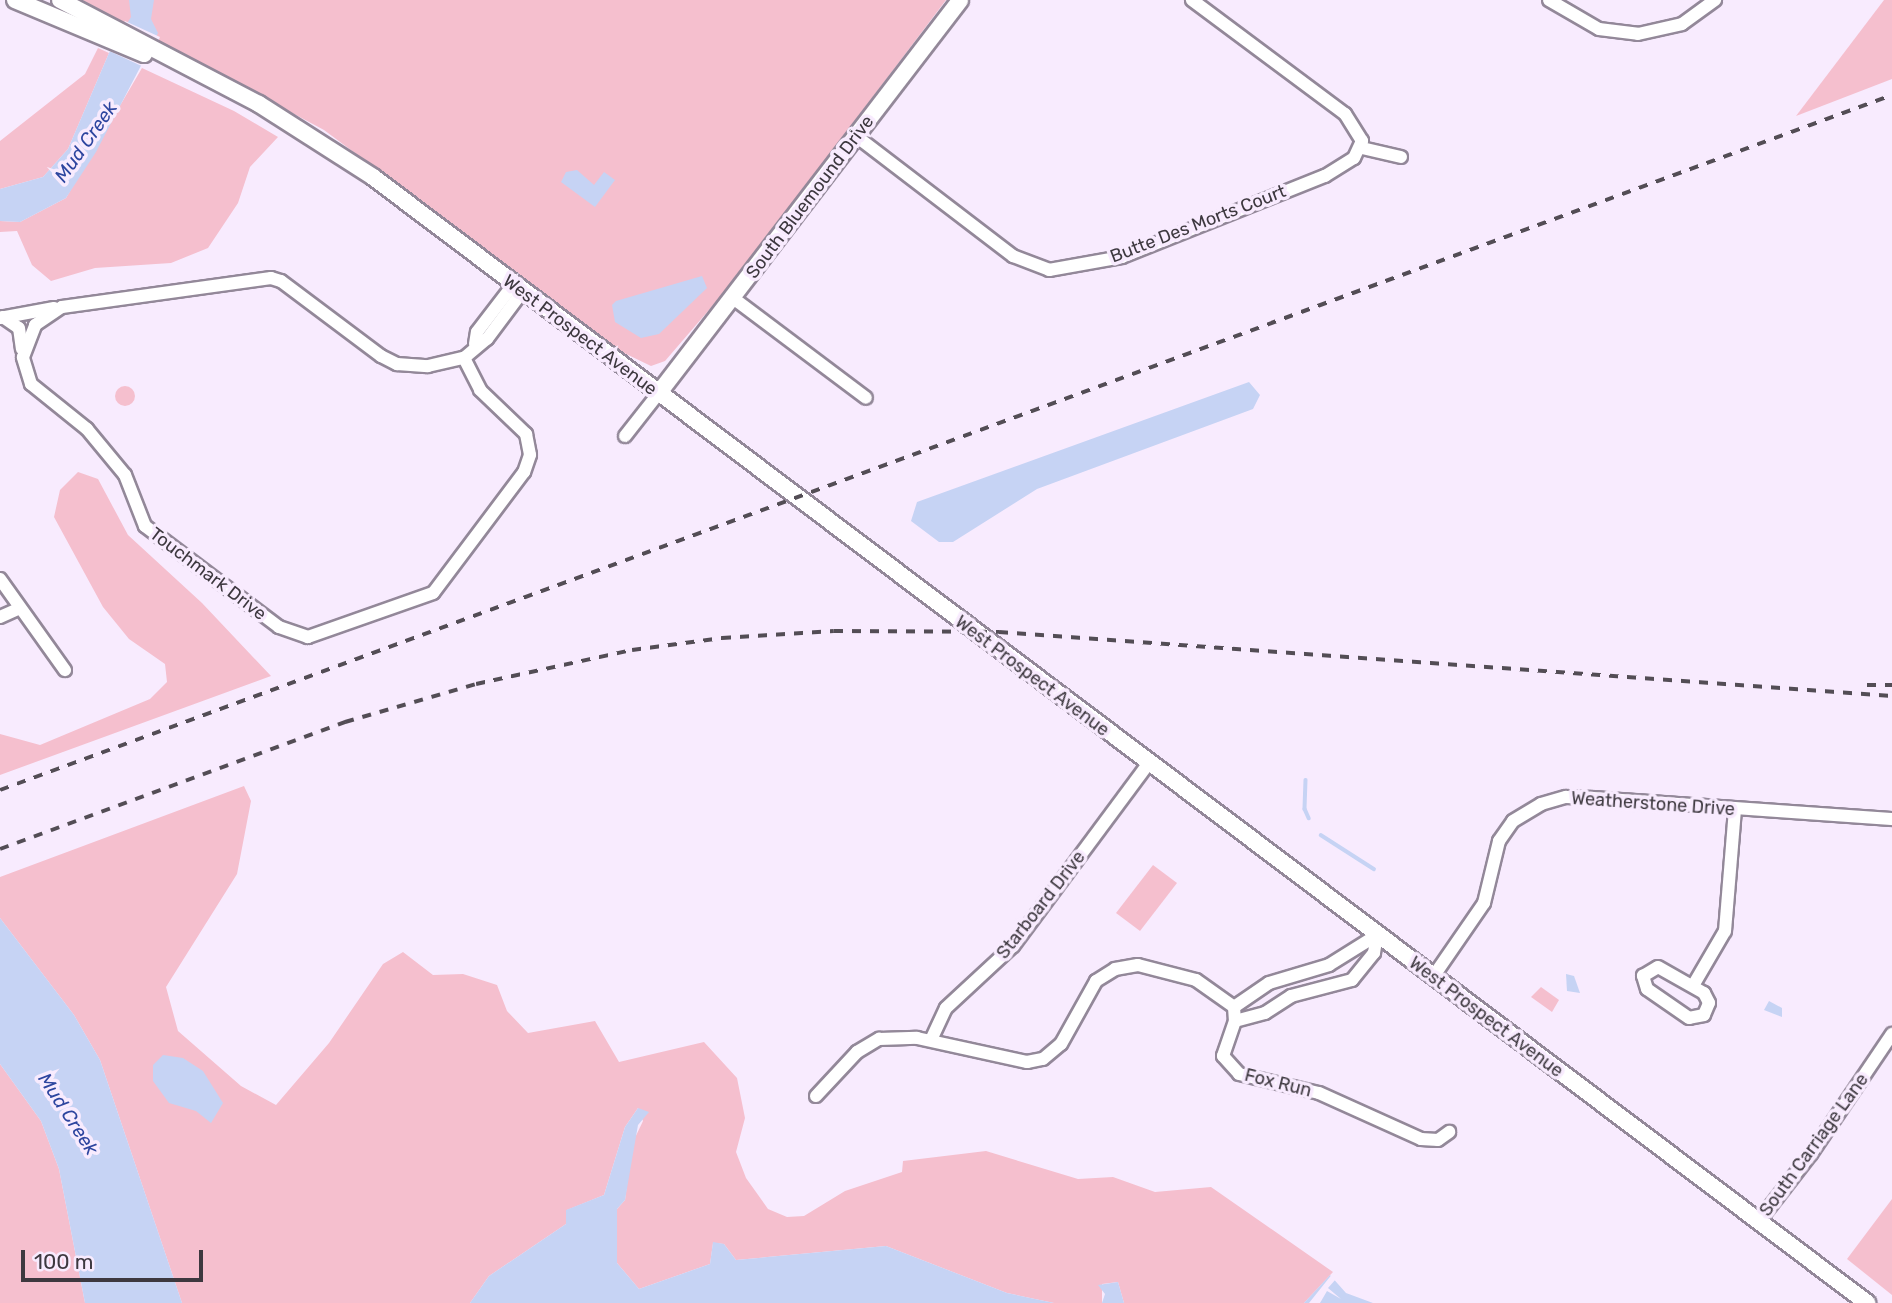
<!DOCTYPE html>
<html>
<head>
<meta charset="utf-8">
<style>
  body { margin:0 }
  #map { position:relative; width:1892px; height:1303px; overflow:hidden; background:#f8ebfe; font-family:Rubik,sans-serif }
  div>[style] { position:absolute }
  [style*='--x'] { left:calc(var(--x)*1px); top:calc(var(--y)*1px); width:calc(var(--w)*1px); rotate:calc(var(--a)*1deg) }
  .green>* { inset:0; background:#f5bfce }
  .round { border-radius:50% }
  .water>* { inset:0; background:#c6d3f4 }
  .pier>* { inset:0; background:#f8ebfe }
  .stream>* { height:3.5px; margin:-1.75px; padding:0 1.75px; transform-origin:1.75px; border-radius:1.75px; background:#c6d3f4 }
  .roads { filter:drop-shadow(2px 0 #938899) drop-shadow(-2px 0 #938899) drop-shadow(0 2px #938899) drop-shadow(0 -2px #938899) }
  .minor>* { height:12px; margin:-6px; padding:0 6px; transform-origin:6px; border-radius:6px; background:#fff }
  .secondary>* { height:16px; margin:-8px; padding:0 8px; transform-origin:8px; border-radius:8px; background:#fff }
  .rail>* { height:3.5px; margin-top:-1.75px; transform-origin:0; background:repeating-linear-gradient(90deg,#534d55 0 9px,transparent 0 18px) }
  span { translate:-50% -50%; white-space:nowrap; text-align:center; line-height:1.15; -webkit-text-stroke:7px #f8ebfe; paint-order:stroke }
  .street-label { font-size:18px; color:#3d383f }
  .water-label { font-size:19px; color:#2d459f; font-style:italic }
  .scale { position:absolute; left:21px; top:1250px; width:182px; height:32px; box-sizing:border-box; border:4px solid #3d383f; border-top:0; padding-left:9px; font-size:21px; line-height:24px; white-space:nowrap; color:#3d383f; -webkit-text-stroke:5px #f8ebfe; paint-order:stroke }
</style>
</head>
<body>
<div id="map">
  <div class="green">
    <div style="clip-path:polygon(82px 0,946px 0,733px 282px,665px 361px,651px 366px,622px 352px,324px 130px)"></div>
    <div style="clip-path:polygon(1884px 0,1892px 0,1892px 79px,1796px 116px)"></div>
    <div style="clip-path:polygon(98px 48px,109px 53px,68px 149px,43px 177px,0 189px,0 141px,85px 74px)"></div>
    <div style="clip-path:polygon(142px 68px,234px 111px,278px 137px,250px 167px,238px 203px,208px 248px,171px 263px,95px 268px,51px 281px,32px 265px,17px 231px,0 232px,0 221px,20px 222px,66px 198px)"></div>
    <div class="round" style="left:115px;top:386px;width:20px;height:20px"></div>
    <div style="clip-path:polygon(78px 472px,98px 479px,128px 535px,202px 603px,271px 676px,0 775px,0 734px,40px 745px,150px 699px,167px 682px,165px 664px,129px 639px,103px 607px,54px 517px,60px 490px)"></div>
    <div style="clip-path:polygon(244px 786px,251px 801px,237px 874px,166px 987px,178px 1031px,241px 1086px,276px 1105px,329px 1043px,383px 964px,403px 952px,433px 975px,463px 974px,497px 985px,507px 1011px,528px 1033px,595px 1021px,619px 1062px,704px 1042px,737px 1078px,745px 1118px,736px 1152px,746px 1178px,768px 1209px,787px 1217px,804px 1216px,845px 1191px,902px 1172px,903px 1161px,986px 1151px,1078px 1179px,1113px 1177px,1155px 1192px,1211px 1187px,1333px 1272px,1304px 1303px,1124px 1303px,1118px 1282px,1102px 1284px,1102px 1303px,1054px 1303px,1007px 1293px,886px 1246px,736px 1260px,724px 1244px,713px 1243px,710px 1264px,639px 1289px,617px 1263px,617px 1209px,625px 1200px,632px 1144px,643px 1121px,638px 1108px,625px 1127px,604px 1195px,567px 1210px,566px 1224px,489px 1276px,470px 1303px,182px 1303px,100px 1060px,74px 1015px,0 918px,0 877px)"></div>
    <div style="clip-path:polygon(1153px 865px,1177px 883px,1140px 931px,1116px 913px)"></div>
    <div style="clip-path:polygon(1541px 987px,1559px 1000px,1552px 1012px,1531px 997px)"></div>
    <div style="clip-path:polygon(0 1064px,41px 1121px,59px 1169px,85px 1303px,0 1303px)"></div>
    <div style="clip-path:polygon(1892px 1199px,1892px 1295px,1847px 1259px)"></div>
  </div>
  <div class="water">
    <div style="clip-path:polygon(129px 0,154px 0,151px 19px,158px 33px,96px 152px,66px 198px,20px 222px,0 221px,0 189px,43px 177px,68px 149px,109px 53px,131px 17px)"></div>
    <div style="clip-path:polygon(577px 170px,594px 185px,604px 172px,615px 180px,595px 207px,561px 182px,566px 172px)"></div>
    <div style="clip-path:polygon(702px 276px,707px 288px,659px 334px,641px 338px,615px 322px,612px 305px,616px 301px)"></div>
    <div style="clip-path:polygon(1249px 382px,1260px 395px,1253px 409px,1037px 489px,953px 542px,939px 542px,911px 521px,917px 502px)"></div>
    <div style="clip-path:polygon(0 918px,74px 1015px,100px 1060px,182px 1303px,85px 1303px,59px 1169px,41px 1121px,0 1064px)"></div>
    <div style="clip-path:polygon(1566px 974px,1574px 976px,1580px 993px,1567px 991px)"></div>
    <div style="clip-path:polygon(1769px 1001px,1782px 1008px,1782px 1017px,1764px 1010px)"></div>
    <div style="clip-path:polygon(163px 1055px,183px 1058px,203px 1071px,223px 1103px,211px 1123px,196px 1111px,169px 1103px,153px 1081px,153px 1065px)"></div>
    <div style="clip-path:polygon(638px 1108px,649px 1112px,638px 1125px,625px 1200px,617px 1209px,617px 1263px,639px 1289px,710px 1264px,713px 1242px,724px 1244px,736px 1260px,886px 1246px,1007px 1293px,1054px 1303px,470px 1303px,489px 1276px,566px 1224px,566px 1210px,604px 1195px,625px 1127px)"></div>
    <div style="clip-path:polygon(1330px 1275px,1346px 1293px,1373px 1303px,1304px 1303px)"></div>
    <div style="clip-path:polygon(1118px 1282px,1124px 1303px,1102px 1303px,1105px 1294px,1098px 1285px)"></div>
  </div>
  <div class="pier">
    <div style="clip-path:polygon(125px 21px,160px 37px,146px 68px,107px 50px)"></div>
    <div style="clip-path:polygon(1333px 1273px,1336px 1279px,1328px 1288px,1341px 1299px,1327px 1291px,1320px 1303px,1309px 1303px)"></div>
  </div>
  <div class="stream">
    <div style="--x:1306;--y:780;--w:29;--a:92"></div>
    <div style="--x:1305;--y:809;--w:10;--a:66"></div>
    <div style="--x:1321;--y:835;--w:63;--a:32.7"></div>
  </div>
  <div class="roads">
    <div class="minor">
      <div style="--x:1549;--y:0;--w:58;--a:30.1"></div>
      <div style="--x:1599;--y:29;--w:39;--a:7"></div>
      <div style="--x:1638;--y:34;--w:45;--a:-12.8"></div>
      <div style="--x:1682;--y:24;--w:41;--a:-36"></div>
      <div style="--x:856;--y:136;--w:198;--a:37.4"></div>
      <div style="--x:1013;--y:256;--w:39;--a:21"></div>
      <div style="--x:1049;--y:270;--w:74;--a:-10.1"></div>
      <div style="--x:1122;--y:257;--w:219;--a:-21.8"></div>
      <div style="--x:1325;--y:176;--w:34;--a:-32"></div>
      <div style="--x:1354;--y:158;--w:19;--a:-65"></div>
      <div style="--x:1362;--y:141;--w:32;--a:-122"></div>
      <div style="--x:1345;--y:114;--w:191;--a:-143.3"></div>
      <div style="--x:1362;--y:148;--w:40;--a:13"></div>
      <div style="--x:733;--y:298;--w:166;--a:36.9"></div>
      <div style="--x:3;--y:317;--w:19;--a:35"></div>
      <div style="--x:19;--y:328;--w:21;--a:82"></div>
      <div style="--x:0;--y:318;--w:55;--a:-10.5"></div>
      <div style="--x:475;--y:344;--w:12;--a:-81"></div>
      <div style="--x:477;--y:332;--w:59;--a:-52.5"></div>
      <div style="--x:464;--y:358;--w:36;--a:63"></div>
      <div style="--x:480;--y:390;--w:64;--a:43.7"></div>
      <div style="--x:526;--y:434;--w:21;--a:79"></div>
      <div style="--x:530;--y:455;--w:18;--a:109"></div>
      <div style="--x:524;--y:472;--w:151;--a:126.9"></div>
      <div style="--x:433;--y:593;--w:133;--a:160.6"></div>
      <div style="--x:308;--y:637;--w:31;--a:-161"></div>
      <div style="--x:279;--y:627;--w:168;--a:-143"></div>
      <div style="--x:145;--y:526;--w:55;--a:-111.4"></div>
      <div style="--x:125;--y:475;--w:60;--a:-129.6"></div>
      <div style="--x:87;--y:429;--w:72;--a:-141.2"></div>
      <div style="--x:31;--y:384;--w:28;--a:-107"></div>
      <div style="--x:23;--y:357;--w:34;--a:-69"></div>
      <div style="--x:35;--y:325;--w:32;--a:-34"></div>
      <div style="--x:62;--y:307;--w:211;--a:-7.9"></div>
      <div style="--x:271;--y:278;--w:10;--a:17"></div>
      <div style="--x:281;--y:281;--w:125;--a:36.9"></div>
      <div style="--x:381;--y:356;--w:18;--a:27"></div>
      <div style="--x:397;--y:364;--w:31;--a:4"></div>
      <div style="--x:428;--y:366;--w:37;--a:-13"></div>
      <div style="--x:464;--y:358;--w:30;--a:-40"></div>
      <div style="--x:487;--y:339;--w:59;--a:-53.3"></div>
      <div style="--x:625;--y:436;--w:53;--a:-51.8"></div>
      <div style="--x:0;--y:579;--w:112;--a:54.5"></div>
      <div style="--x:0;--y:617;--w:20;--a:-24"></div>
      <div style="--x:1658;--y:967;--w:53;--a:29.5"></div>
      <div style="--x:1704;--y:993;--w:11;--a:63"></div>
      <div style="--x:1709;--y:1003;--w:13;--a:113"></div>
      <div style="--x:1704;--y:1015;--w:15;--a:169"></div>
      <div style="--x:1689;--y:1018;--w:51;--a:-145.4"></div>
      <div style="--x:1647;--y:989;--w:14;--a:-107"></div>
      <div style="--x:1643;--y:976;--w:17;--a:-31"></div>
      <div style="--x:1433;--y:977;--w:90;--a:-55.4"></div>
      <div style="--x:1484;--y:903;--w:64;--a:-76.4"></div>
      <div style="--x:1499;--y:841;--w:24;--a:-55"></div>
      <div style="--x:1513;--y:821;--w:33;--a:-31"></div>
      <div style="--x:1541;--y:804;--w:26;--a:-16"></div>
      <div style="--x:1566;--y:797;--w:26;--a:2"></div>
      <div style="--x:1592;--y:798;--w:301;--a:4"></div>
      <div style="--x:1694;--y:984;--w:61;--a:-59.7"></div>
      <div style="--x:1725;--y:931;--w:122;--a:-85.3"></div>
      <div style="--x:1234;--y:1007;--w:42;--a:-34.4"></div>
      <div style="--x:1269;--y:983;--w:63;--a:-16.7"></div>
      <div style="--x:1329;--y:965;--w:57;--a:-32"></div>
      <div style="--x:1235;--y:1021;--w:31;--a:-15"></div>
      <div style="--x:1265;--y:1013;--w:31;--a:-33"></div>
      <div style="--x:1291;--y:996;--w:63;--a:-14.7"></div>
      <div style="--x:1352;--y:980;--w:35;--a:-51"></div>
      <div style="--x:1374;--y:953;--w:18;--a:-81"></div>
      <div style="--x:931;--y:1040;--w:35;--a:-65"></div>
      <div style="--x:946;--y:1008;--w:91;--a:-42.8"></div>
      <div style="--x:1013;--y:946;--w:227;--a:-53.4"></div>
      <div style="--x:816;--y:1096;--w:60;--a:-47"></div>
      <div style="--x:857;--y:1052;--w:26;--a:-31"></div>
      <div style="--x:879;--y:1039;--w:38;--a:-2"></div>
      <div style="--x:917;--y:1038;--w:113;--a:12.3"></div>
      <div style="--x:1027;--y:1062;--w:16;--a:-11"></div>
      <div style="--x:1043;--y:1059;--w:23;--a:-40"></div>
      <div style="--x:1061;--y:1044;--w:72;--a:-60.9"></div>
      <div style="--x:1096;--y:981;--w:22;--a:-32"></div>
      <div style="--x:1115;--y:969;--w:23;--a:-10"></div>
      <div style="--x:1138;--y:965;--w:60;--a:14.5"></div>
      <div style="--x:1196;--y:980;--w:47;--a:35.4"></div>
      <div style="--x:1234;--y:1007;--w:14;--a:86"></div>
      <div style="--x:1235;--y:1021;--w:37;--a:109"></div>
      <div style="--x:1223;--y:1056;--w:24;--a:48"></div>
      <div style="--x:1239;--y:1074;--w:82;--a:13.4"></div>
      <div style="--x:1319;--y:1093;--w:112;--a:24.3"></div>
      <div style="--x:1421;--y:1139;--w:17;--a:3"></div>
      <div style="--x:1438;--y:1140;--w:14;--a:-36"></div>
      <div style="--x:1758;--y:1222;--w:86;--a:-52.1"></div>
      <div style="--x:1811;--y:1154;--w:145;--a:-56"></div>
    </div>
    <div class="secondary">
      <div style="--x:15;--y:0;--w:140;--a:22.7"></div>
      <div style="--x:60;--y:0;--w:225;--a:27.6"></div>
      <div style="--x:259;--y:104;--w:135;--a:32.6"></div>
      <div style="--x:373;--y:177;--w:1871;--a:37"></div>
      <div style="--x:658;--y:394;--w:496;--a:-52.5"></div>
    </div>
  </div>
  <div class="rail">
    <div style="--x:1867;--y:685;--w:25;--a:0"></div>
    <div style="--x:0;--y:790;--w:2016;--a:-20.17"></div>
    <div style="--x:0;--y:849;--w:368;--a:-20.2"></div>
    <div style="--x:345;--y:722;--w:136;--a:-16.2"></div>
    <div style="--x:476;--y:684;--w:160;--a:-12.3"></div>
    <div style="--x:632;--y:650;--w:91;--a:-7.6"></div>
    <div style="--x:722;--y:638;--w:112;--a:-3.6"></div>
    <div style="--x:834;--y:631;--w:165;--a:0.3"></div>
    <div style="--x:999;--y:632;--w:895;--a:4.1"></div>
  </div>
  <div class="street-label">
    <span style="left:810px;top:197px;rotate:-53deg">South Bluemound Drive</span>
    <span style="left:1198px;top:224px;rotate:-21deg">Butte Des Morts Court</span>
    <span style="left:580px;top:335px;rotate:37deg">West Prospect Avenue</span>
    <span style="left:208px;top:574px;rotate:37deg">Touchmark Drive</span>
    <span style="left:1032px;top:676px;rotate:37deg">West Prospect Avenue</span>
    <span style="left:1653px;top:804px;rotate:4deg">Weatherstone Drive</span>
    <span style="left:1041px;top:905px;rotate:-52deg">Starboard Drive</span>
    <span style="left:1486px;top:1017px;rotate:37deg">West Prospect Avenue</span>
    <span style="left:1278px;top:1083px;rotate:14deg">Fox Run</span>
    <span style="left:1814px;top:1145px;rotate:-54deg">South Carriage Lane</span>
  </div>
  <div class="water-label">
    <span style="left:86px;top:142px;rotate:-55deg">Mud Creek</span>
    <span style="left:68px;top:1114px;rotate:57deg">Mud Creek</span>
  </div>
  <div class="scale">100 m</div>
</div>
</body>
</html>
